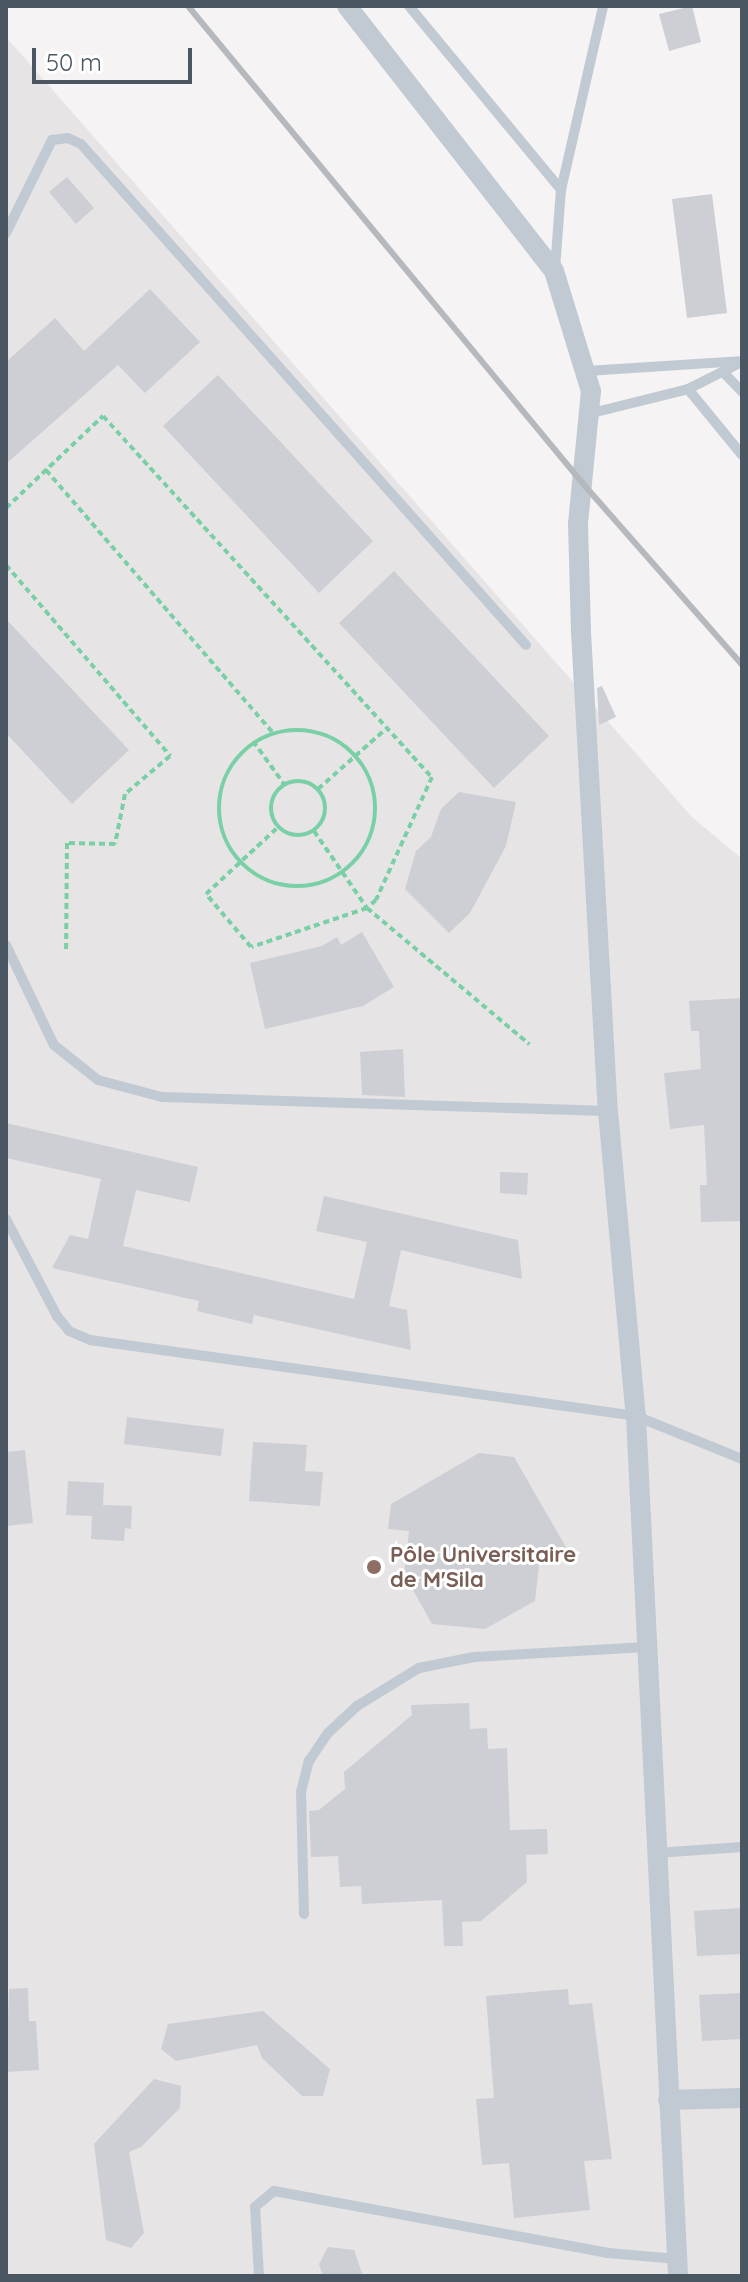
<!DOCTYPE html>
<html>
<head>
<meta charset="utf-8">
<style>
  body { margin:0 }
  #map { position:relative; width:748px; height:2282px; overflow:hidden; background:#f5f3f3; font-family:Quicksand,sans-serif }
  div>[style] { position:absolute }
  [style*='--x'] { left:calc(var(--x)*1px); top:calc(var(--y)*1px); width:calc(var(--w)*1px); rotate:calc(var(--a)*1deg) }
  .education>* { inset:0; background:#e6e4e5 }
  .building>* { inset:0; background:#cdcfd5 }
  .path>* { height:4px; margin-top:-2px; transform-origin:0; background:repeating-linear-gradient(90deg,#7ad0a6 0 6px,transparent 0 10px) }
  .path>.ring { margin:-2px; padding:0; box-sizing:content-box; background:none; border:4px solid #7ad0a6; border-radius:50% }
  .service>* { height:10px; margin:-5px; padding:0 5px; transform-origin:5px; border-radius:5px; background:#c1cad2 }
  .minor>* { height:20px; margin:-10px; padding:0 10px; transform-origin:10px; border-radius:10px; background:#c1cad2 }
  .rail>* { height:6px; margin:-3px; padding:0 3px; transform-origin:3px; border-radius:3px; background:#b5b8bd }
  .dots>* { width:22px; height:22px; translate:-50% -50%; box-sizing:border-box; border:4px solid #fff; border-radius:50% }
  span { translate:-50% -50%; white-space:nowrap; text-align:center; line-height:1.15; -webkit-text-stroke:6px #fff; paint-order:stroke }
  .education-label { font-size:22px; color:#785e54; font-weight:700 }
  .left { translate:0 -50%; text-align:left }
  .frame { position:absolute; inset:0; border:8px solid #4a5661; pointer-events:none }
  .scale { position:absolute; left:32px; top:48px; width:160px; height:36px; box-sizing:border-box; border:4px solid #4a5661; border-top:0; padding-left:10px; font-size:24px; line-height:28px; white-space:nowrap; color:#4a5661; -webkit-text-stroke:6px #fff; paint-order:stroke }
</style>
</head>
<body>
<div id="map">
  <div class="education">
    <div style="clip-path:polygon(6px 37px,691px 816px,742px 859px,742px 2276px,6px 2276px)"></div>
  </div>
  <div class="building">
    <div style="clip-path:polygon(692px 6px,701px 42px,669px 51px,659px 14px)"></div>
    <div style="clip-path:polygon(67px 177px,94px 208px,76px 224px,49px 192px)"></div>
    <div style="clip-path:polygon(712px 194px,727px 313px,687px 318px,672px 199px)"></div>
    <div style="clip-path:polygon(150px 289px,200px 342px,145px 393px,118px 365px,6px 464px,6px 362px,55px 318px,84px 351px)"></div>
    <div style="clip-path:polygon(218px 375px,373px 541px,319px 593px,163px 426px)"></div>
    <div style="clip-path:polygon(394px 571px,549px 736px,494px 788px,339px 623px)"></div>
    <div style="clip-path:polygon(6px 619px,129px 750px,72px 804px,6px 733px)"></div>
    <div style="clip-path:polygon(602px 686px,616px 717px,599px 725px,597px 688px)"></div>
    <div style="clip-path:polygon(459px 792px,516px 802px,506px 846px,470px 913px,449px 933px,405px 889px,416px 851px,431px 837px,441px 809px)"></div>
    <div style="clip-path:polygon(362px 932px,394px 987px,363px 1006px,265px 1029px,250px 963px,322px 946px,337px 937px,341px 945px)"></div>
    <div style="clip-path:polygon(742px 998px,742px 1221px,701px 1222px,700px 1185px,707px 1185px,704px 1125px,670px 1129px,664px 1073px,701px 1069px,699px 1031px,691px 1031px,689px 1001px)"></div>
    <div style="clip-path:polygon(403px 1049px,405px 1097px,362px 1095px,360px 1052px)"></div>
    <div style="clip-path:polygon(6px 1123px,198px 1167px,190px 1202px,136px 1190px,123px 1246px,354px 1299px,367px 1242px,316px 1231px,324px 1196px,518px 1240px,522px 1279px,401px 1250px,389px 1306px,407px 1310px,411px 1350px,254px 1315px,252px 1324px,197px 1311px,199px 1301px,52px 1268px,70px 1235px,88px 1239px,101px 1179px,6px 1158px)"></div>
    <div style="clip-path:polygon(500px 1172px,528px 1173px,527px 1195px,500px 1193px)"></div>
    <div style="clip-path:polygon(127px 1417px,224px 1429px,221px 1456px,124px 1444px)"></div>
    <div style="clip-path:polygon(253px 1442px,307px 1445px,305px 1471px,323px 1472px,320px 1506px,249px 1501px)"></div>
    <div style="clip-path:polygon(25px 1450px,33px 1523px,6px 1526px,6px 1452px)"></div>
    <div style="clip-path:polygon(479px 1453px,514px 1457px,567px 1549px,566px 1560px,540px 1557px,535px 1601px,485px 1629px,432px 1624px,404px 1574px,409px 1531px,388px 1529px,391px 1504px)"></div>
    <div style="clip-path:polygon(68px 1481px,104px 1483px,103px 1505px,132px 1506px,131px 1529px,125px 1528px,124px 1541px,91px 1539px,92px 1516px,66px 1515px)"></div>
    <div style="clip-path:polygon(469px 1703px,470px 1729px,487px 1728px,488px 1749px,507px 1748px,510px 1830px,547px 1829px,548px 1854px,526px 1855px,527px 1882px,481px 1921px,462px 1922px,463px 1946px,444px 1946px,442px 1900px,362px 1904px,361px 1886px,340px 1887px,338px 1856px,311px 1857px,309px 1811px,319px 1810px,345px 1789px,344px 1772px,412px 1715px,411px 1705px)"></div>
    <div style="clip-path:polygon(742px 1908px,742px 1954px,697px 1956px,694px 1911px)"></div>
    <div style="clip-path:polygon(28px 1988px,29px 2021px,36px 2021px,39px 2070px,6px 2072px,9px 1989px)"></div>
    <div style="clip-path:polygon(568px 1989px,569px 2005px,592px 2003px,612px 2159px,584px 2161px,590px 2210px,514px 2218px,509px 2163px,482px 2165px,476px 2099px,494px 2098px,486px 1996px)"></div>
    <div style="clip-path:polygon(742px 1993px,742px 2039px,702px 2041px,699px 1995px)"></div>
    <div style="clip-path:polygon(263px 2011px,330px 2069px,323px 2096px,302px 2096px,262px 2058px,257px 2045px,176px 2061px,161px 2049px,168px 2024px)"></div>
    <div style="clip-path:polygon(154px 2079px,181px 2086px,180px 2108px,141px 2147px,129px 2152px,144px 2233px,131px 2248px,106px 2240px,94px 2144px)"></div>
    <div style="clip-path:polygon(328px 2247px,354px 2250px,363px 2276px,323px 2276px,319px 2264px)"></div>
  </div>
  <div class="path">
    <div style="--x:46;--y:470;--w:346;--a:49.2"></div>
    <div style="--x:6;--y:508;--w:134;--a:-43.5"></div>
    <div style="--x:103;--y:416;--w:488;--a:47.7"></div>
    <div style="--x:432;--y:777;--w:135;--a:114.5"></div>
    <div style="--x:376;--y:900;--w:12;--a:138"></div>
    <div style="--x:367;--y:908;--w:122;--a:161.4"></div>
    <div style="--x:251;--y:947;--w:70;--a:-130.3"></div>
    <div style="--x:206;--y:894;--w:98;--a:-42.9"></div>
    <div style="--x:6;--y:565;--w:252;--a:49.3"></div>
    <div style="--x:170;--y:756;--w:59;--a:139.8"></div>
    <div style="--x:125;--y:794;--w:51;--a:101.3"></div>
    <div style="--x:115;--y:844;--w:48;--a:-178.8"></div>
    <div style="--x:67;--y:843;--w:107;--a:90.5"></div>
    <div class="ring" style="left:219px;top:730px;width:152px;height:152px"></div>
    <div style="--x:253;--y:741;--w:53;--a:54.2"></div>
    <div class="ring" style="left:271px;top:781px;width:50px;height:50px"></div>
    <div style="--x:318;--y:789;--w:92;--a:-41.5"></div>
    <div style="--x:314;--y:831;--w:93;--a:55.5"></div>
    <div style="--x:367;--y:908;--w:212;--a:40"></div>
  </div>
  <div class="service">
    <div style="--x:409;--y:6;--w:239;--a:50.4"></div>
    <div style="--x:6;--y:233;--w:104;--a:-63.7"></div>
    <div style="--x:52;--y:140;--w:16;--a:-7"></div>
    <div style="--x:68;--y:138;--w:14;--a:25"></div>
    <div style="--x:81;--y:144;--w:670;--a:48.39"></div>
    <div style="--x:555;--y:269;--w:79;--a:-85.7"></div>
    <div style="--x:561;--y:190;--w:189;--a:-77.1"></div>
    <div style="--x:587;--y:371;--w:153;--a:-3.7"></div>
    <div style="--x:723;--y:372;--w:28;--a:46"></div>
    <div style="--x:688;--y:389;--w:85;--a:50.7"></div>
    <div style="--x:592;--y:413;--w:99;--a:-14"></div>
    <div style="--x:688;--y:389;--w:60;--a:-26.6"></div>
    <div style="--x:6;--y:945;--w:111;--a:64.4"></div>
    <div style="--x:54;--y:1045;--w:56;--a:38.5"></div>
    <div style="--x:98;--y:1080;--w:66;--a:14.9"></div>
    <div style="--x:162;--y:1097;--w:446;--a:1.8"></div>
    <div style="--x:6;--y:1219;--w:110;--a:62.3"></div>
    <div style="--x:57;--y:1316;--w:19;--a:51"></div>
    <div style="--x:69;--y:1331;--w:23;--a:23"></div>
    <div style="--x:90;--y:1340;--w:551;--a:7.92"></div>
    <div style="--x:636;--y:1416;--w:114;--a:22.1"></div>
    <div style="--x:656;--y:1853;--w:86;--a:-4"></div>
    <div style="--x:304;--y:1914;--w:122;--a:-91.4"></div>
    <div style="--x:301;--y:1792;--w:32;--a:-76"></div>
    <div style="--x:309;--y:1761;--w:34;--a:-56"></div>
    <div style="--x:328;--y:1733;--w:40;--a:-43"></div>
    <div style="--x:357;--y:1706;--w:73;--a:-31.5"></div>
    <div style="--x:419;--y:1668;--w:56;--a:-11.3"></div>
    <div style="--x:474;--y:1657;--w:172;--a:-3.3"></div>
    <div style="--x:259;--y:2276;--w:69;--a:-93.3"></div>
    <div style="--x:255;--y:2207;--w:25;--a:-40"></div>
    <div style="--x:274;--y:2191;--w:340;--a:10.5"></div>
    <div style="--x:608;--y:2253;--w:69;--a:5"></div>
  </div>
  <div class="minor">
    <div style="--x:347;--y:6;--w:336;--a:52"></div>
    <div style="--x:554;--y:271;--w:126;--a:72.9"></div>
    <div style="--x:591;--y:391;--w:134;--a:95.6"></div>
    <div style="--x:578;--y:524;--w:108;--a:88.4"></div>
    <div style="--x:581;--y:632;--w:480;--a:86.8"></div>
    <div style="--x:608;--y:1111;--w:306;--a:84.8"></div>
    <div style="--x:636;--y:1416;--w:861;--a:87.2"></div>
    <div style="--x:668;--y:2100;--w:74;--a:-1.5"></div>
  </div>
  <div class="rail">
    <div style="--x:188;--y:6;--w:623;--a:50.41"></div>
    <div style="--x:585;--y:486;--w:238;--a:48.7"></div>
  </div>
  <div class="dots">
    <div style="left:374px;top:1567px;background:#8d6e63"></div>
  </div>
  <div class="education-label">
    <span class="left" style="left:390px;top:1567px">Pôle Universitaire<br>de M'Sila</span>
  </div>
  <div class="frame"></div>
  <div class="scale">50 m</div>
</div>
</body>
</html>
